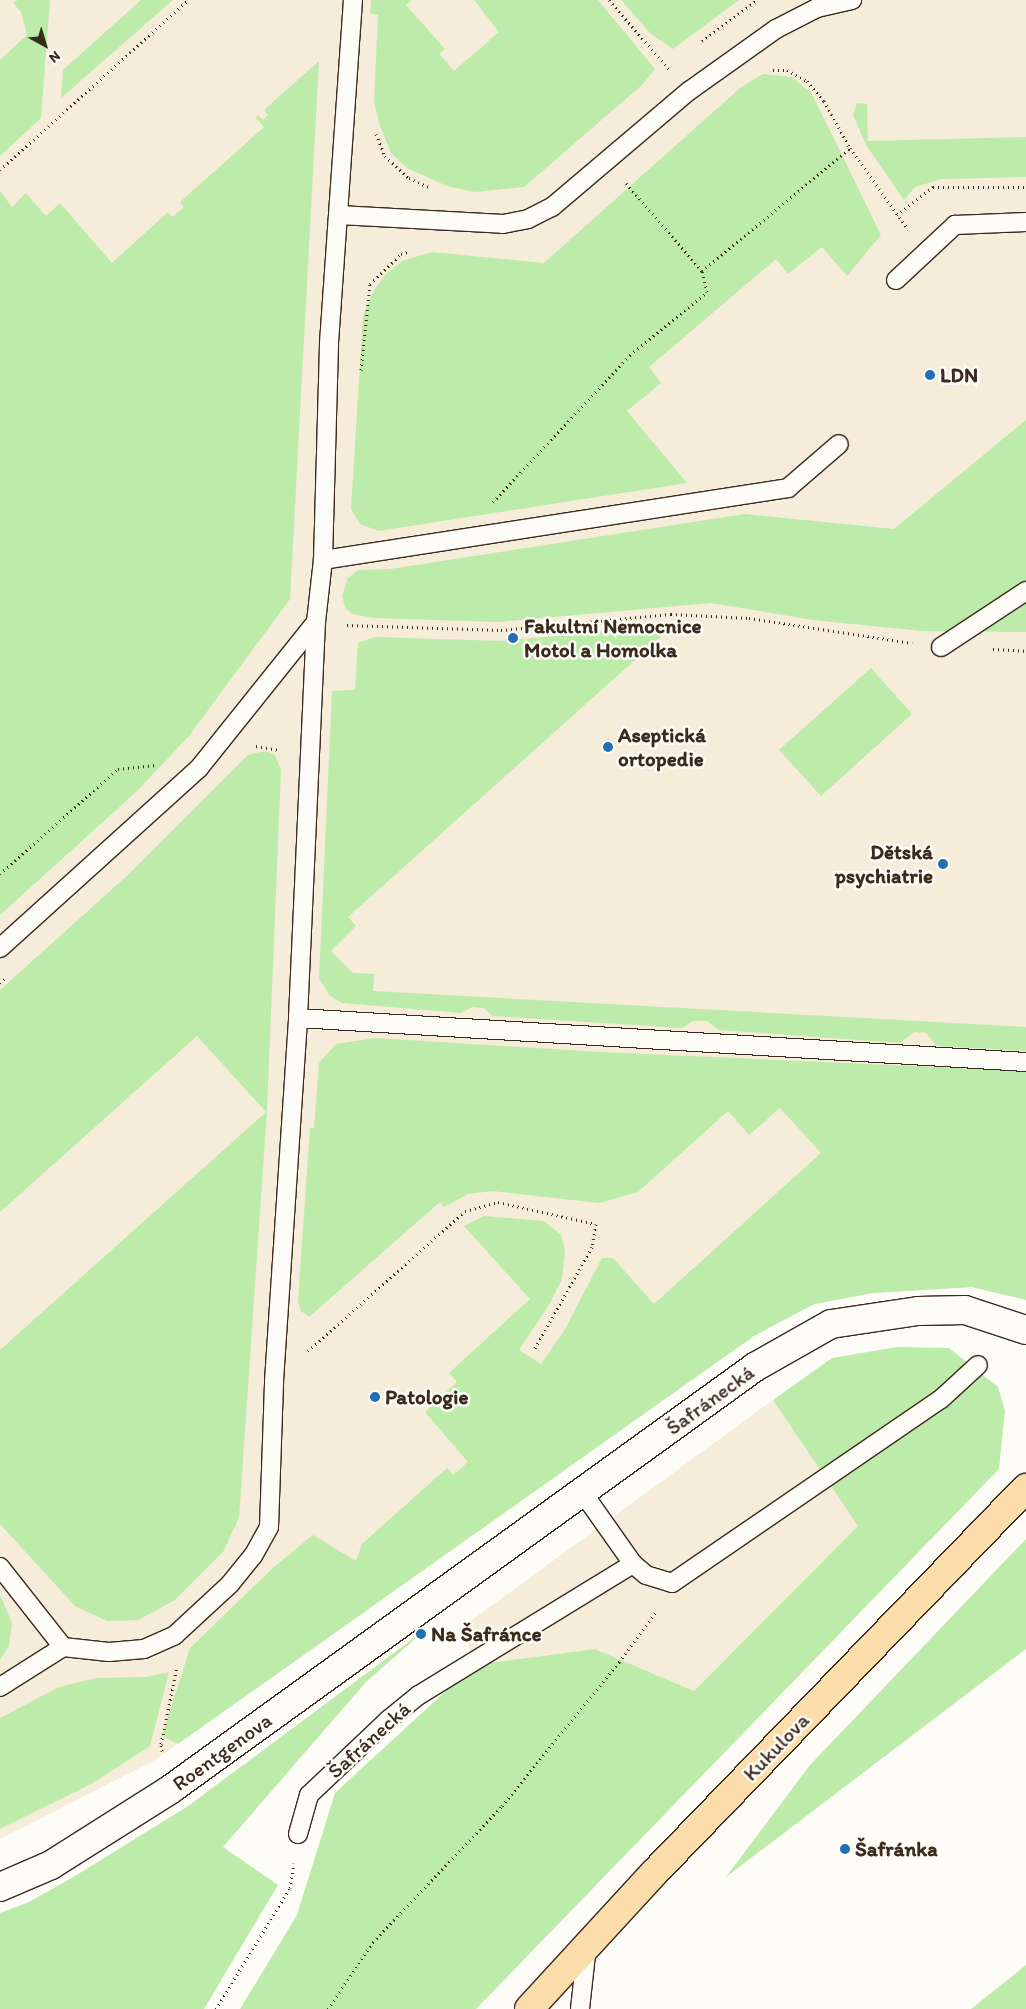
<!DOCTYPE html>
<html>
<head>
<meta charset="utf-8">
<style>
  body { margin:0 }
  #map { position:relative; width:1026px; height:2009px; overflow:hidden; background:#fdfcf7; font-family:Itim,sans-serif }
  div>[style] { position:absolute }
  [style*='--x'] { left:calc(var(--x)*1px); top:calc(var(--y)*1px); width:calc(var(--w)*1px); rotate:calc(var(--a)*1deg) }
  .built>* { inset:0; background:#f5ecda }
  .green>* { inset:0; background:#bdeba9 }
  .path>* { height:3px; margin-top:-1.5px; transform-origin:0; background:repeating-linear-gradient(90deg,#3b2a1e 0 1px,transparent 0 5px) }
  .roads { filter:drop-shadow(1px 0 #3b2a1e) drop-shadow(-1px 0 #3b2a1e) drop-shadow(0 1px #3b2a1e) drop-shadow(0 -1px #3b2a1e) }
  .service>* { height:18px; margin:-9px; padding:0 9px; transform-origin:9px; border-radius:9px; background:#fdfcf7 }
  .tertiary>* { height:28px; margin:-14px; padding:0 14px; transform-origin:14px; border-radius:14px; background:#fdfcf7 }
  .primary>* { height:28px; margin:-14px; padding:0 14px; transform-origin:14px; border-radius:14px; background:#fbddab }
  .dots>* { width:14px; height:14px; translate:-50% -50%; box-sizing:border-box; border:2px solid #fdfcf7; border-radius:50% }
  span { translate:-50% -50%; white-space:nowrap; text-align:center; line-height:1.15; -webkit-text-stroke:5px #fdfcf7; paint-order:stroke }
  .poi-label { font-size:21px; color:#3b2a1e; font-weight:700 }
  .left { translate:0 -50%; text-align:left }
  .right { translate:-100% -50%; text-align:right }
  .street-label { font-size:21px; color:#3b2a1e }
  .north { position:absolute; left:20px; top:20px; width:50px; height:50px; -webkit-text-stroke:4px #fdfcf7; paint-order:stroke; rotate:141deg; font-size:14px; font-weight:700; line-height:20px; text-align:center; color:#3b2a1e }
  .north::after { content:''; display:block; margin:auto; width:18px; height:22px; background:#3b2a1e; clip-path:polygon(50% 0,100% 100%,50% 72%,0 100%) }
</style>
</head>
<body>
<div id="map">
  <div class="built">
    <div style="clip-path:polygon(0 0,1026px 0,1026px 1276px,1008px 1296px,972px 1287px,873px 1293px,815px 1304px,765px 1328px,155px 1760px,0 1839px)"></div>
    <div style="clip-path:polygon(773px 1400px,858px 1526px,694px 1691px,595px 1649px,474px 1665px,464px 1626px)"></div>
  </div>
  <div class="green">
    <div style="clip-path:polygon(17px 0,50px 0,41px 118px,0 156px,0 60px,27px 35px,21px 12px,13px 3px)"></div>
    <div style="clip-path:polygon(141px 0,173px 0,61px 98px,63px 70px)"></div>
    <div style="clip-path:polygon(371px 0,412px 0,406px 5px,445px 49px,439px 54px,454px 71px,499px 32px,474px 0,598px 0,655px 69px,642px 85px,524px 187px,474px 192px,447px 186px,407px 168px,391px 153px,380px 126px,374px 102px,378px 15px,370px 13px)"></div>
    <div style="clip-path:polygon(621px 0,739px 0,673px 49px,651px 34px)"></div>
    <div style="clip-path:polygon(319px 61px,290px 599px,189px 736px,136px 792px,0 915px,0 191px,12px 207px,26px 193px,46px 216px,60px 203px,112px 263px,168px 212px,172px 217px,184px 207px,180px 202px,264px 127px,256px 118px,258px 115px,263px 120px,268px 115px,264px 110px)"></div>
    <div style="clip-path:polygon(763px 74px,792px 77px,812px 94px,881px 235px,847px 276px,822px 247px,788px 274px,776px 259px,649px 367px,661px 383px,627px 411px,687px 483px,378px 531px,360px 524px,351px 509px,363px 316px,374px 290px,387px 273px,402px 261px,432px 252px,544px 263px,740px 88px)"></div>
    <div style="clip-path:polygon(857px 103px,867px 104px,868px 141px,1026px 137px,1026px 177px,942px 179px,915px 187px,904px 200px,866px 145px,853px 115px)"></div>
    <div style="clip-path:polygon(1026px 420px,1026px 632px,922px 631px,813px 620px,711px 603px,498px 622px,374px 618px,352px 614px,345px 607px,342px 596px,348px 578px,358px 570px,390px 569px,745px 514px,894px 529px)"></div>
    <div style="clip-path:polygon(674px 625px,348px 917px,356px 926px,331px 951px,353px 973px,374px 974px,373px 991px,1026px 1027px,1026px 1051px,937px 1046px,926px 1033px,914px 1032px,900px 1043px,719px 1030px,707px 1021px,693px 1021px,682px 1028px,493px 1016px,483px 1008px,472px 1007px,461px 1013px,342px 1003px,329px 995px,319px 978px,332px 691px,355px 690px,358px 643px,375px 637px,502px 641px)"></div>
    <div style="clip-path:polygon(871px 668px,912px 714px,821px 796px,779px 750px)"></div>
    <div style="clip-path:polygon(265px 751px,275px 755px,281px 770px,267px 1110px,239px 1518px,223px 1552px,175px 1600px,138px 1620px,107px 1621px,75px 1606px,0 1524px,0 1350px,266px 1112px,197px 1036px,0 1212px,0 990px,129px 874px,248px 755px)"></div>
    <div style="clip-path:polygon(376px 1038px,600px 1052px,1026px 1071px,1026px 1300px,972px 1287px,873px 1293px,814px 1304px,754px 1336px,178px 1744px,162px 1736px,190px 1648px,274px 1567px,313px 1535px,356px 1561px,362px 1544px,447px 1468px,453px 1475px,468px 1462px,425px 1412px,457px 1382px,449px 1373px,530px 1299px,464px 1226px,484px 1216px,544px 1221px,561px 1235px,565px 1250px,562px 1279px,549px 1305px,519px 1350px,541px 1364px,564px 1331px,602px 1258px,613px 1258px,654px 1304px,821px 1153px,780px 1108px,749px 1135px,728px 1111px,638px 1192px,599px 1203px,492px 1191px,468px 1194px,444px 1207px,440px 1202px,309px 1317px,301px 1311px,298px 1301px,310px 1128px,314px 1128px,319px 1063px,336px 1044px)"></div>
    <div style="clip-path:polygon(897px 1347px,949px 1348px,998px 1387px,1005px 1411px,999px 1469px,476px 2009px,240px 2009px,297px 1915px,335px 1793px,474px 1665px,595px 1649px,694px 1691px,858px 1526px,773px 1400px,832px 1358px)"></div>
    <div style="clip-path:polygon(1026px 1539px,1026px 1649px,726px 1877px,810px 1765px)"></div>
    <div style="clip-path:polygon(0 1595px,12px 1623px,9px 1646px,0 1660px)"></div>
    <div style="clip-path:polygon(430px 1626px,366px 1682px,223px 1847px,278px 1885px,204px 2009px,0 2009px,0 1913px,29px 1902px,75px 1876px,188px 1806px)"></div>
    <div style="clip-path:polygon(169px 1672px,150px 1746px,91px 1784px,0 1829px,0 1718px,59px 1687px,96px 1678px,146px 1677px)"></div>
    <div style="clip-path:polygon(1026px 1965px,1026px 2009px,971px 2009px)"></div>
  </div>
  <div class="path">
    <div style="--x:609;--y:0;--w:91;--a:49"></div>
    <div style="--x:702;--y:41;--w:69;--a:-36.7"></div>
    <div style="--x:773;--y:70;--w:14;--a:0"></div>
    <div style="--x:787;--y:70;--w:23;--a:29"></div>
    <div style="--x:807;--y:81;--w:26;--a:50"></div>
    <div style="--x:824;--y:101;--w:54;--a:61"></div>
    <div style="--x:376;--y:134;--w:24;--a:68"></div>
    <div style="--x:385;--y:156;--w:33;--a:43"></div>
    <div style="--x:409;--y:178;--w:24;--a:24"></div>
    <div style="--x:0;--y:170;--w:253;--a:-42.1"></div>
    <div style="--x:897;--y:215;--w:46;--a:-37.9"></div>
    <div style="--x:933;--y:187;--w:93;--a:0"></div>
    <div style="--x:702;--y:271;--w:192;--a:-39.7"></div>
    <div style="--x:850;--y:148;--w:100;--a:54.4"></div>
    <div style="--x:361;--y:370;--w:86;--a:-84"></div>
    <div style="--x:370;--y:284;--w:43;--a:-44.1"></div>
    <div style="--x:401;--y:254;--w:9;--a:-18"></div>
    <div style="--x:493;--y:502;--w:201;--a:-47"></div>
    <div style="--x:630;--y:355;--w:99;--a:-39.3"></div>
    <div style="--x:707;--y:292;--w:22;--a:-103"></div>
    <div style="--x:702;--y:271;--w:116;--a:-130.8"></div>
    <div style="--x:347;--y:625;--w:154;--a:1.9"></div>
    <div style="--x:501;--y:630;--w:171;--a:-5.4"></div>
    <div style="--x:671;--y:614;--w:78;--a:2.9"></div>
    <div style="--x:749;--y:618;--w:165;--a:8.7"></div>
    <div style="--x:993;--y:649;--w:33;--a:3"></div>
    <div style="--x:256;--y:746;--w:22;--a:10"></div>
    <div style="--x:0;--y:874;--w:158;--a:-41.7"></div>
    <div style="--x:118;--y:769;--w:38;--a:-6"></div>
    <div style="--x:0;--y:983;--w:8;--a:-40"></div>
    <div style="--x:308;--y:1351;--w:210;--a:-41.7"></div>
    <div style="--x:465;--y:1211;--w:34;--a:-15"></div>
    <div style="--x:498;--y:1202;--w:100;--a:12.7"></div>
    <div style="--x:596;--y:1224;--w:23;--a:100"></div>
    <div style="--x:592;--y:1247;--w:118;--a:119.4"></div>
    <div style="--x:162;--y:1751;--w:7;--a:-98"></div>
    <div style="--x:161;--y:1744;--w:79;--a:-78.3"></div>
    <div style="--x:216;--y:2009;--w:142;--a:-58.6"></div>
    <div style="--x:290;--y:1888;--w:25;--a:-81"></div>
    <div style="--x:328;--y:2009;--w:81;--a:-56.1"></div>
    <div style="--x:373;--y:1942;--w:187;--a:-46.5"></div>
    <div style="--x:502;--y:1806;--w:186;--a:-50.9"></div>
    <div style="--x:619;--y:1662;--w:64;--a:-53.8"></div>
  </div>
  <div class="roads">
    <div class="service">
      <div style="--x:339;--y:215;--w:164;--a:3.1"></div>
      <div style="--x:503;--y:224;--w:25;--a:-11"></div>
      <div style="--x:528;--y:219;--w:27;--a:-27"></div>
      <div style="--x:552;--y:207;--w:180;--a:-40.3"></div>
      <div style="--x:689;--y:91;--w:107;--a:-35.5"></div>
      <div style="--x:776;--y:29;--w:46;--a:-27.1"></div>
      <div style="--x:817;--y:8;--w:36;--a:-13"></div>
      <div style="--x:896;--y:280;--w:81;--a:-43"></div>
      <div style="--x:955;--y:225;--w:71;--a:-2.4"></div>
      <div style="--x:323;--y:560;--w:471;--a:-8.8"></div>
      <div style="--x:788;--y:488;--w:67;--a:-40.8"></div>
      <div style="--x:941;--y:647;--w:102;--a:-33.4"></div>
      <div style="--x:0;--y:948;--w:268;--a:-42.1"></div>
      <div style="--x:199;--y:768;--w:187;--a:-51.3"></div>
      <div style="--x:298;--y:1018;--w:729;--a:3.46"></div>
      <div style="--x:583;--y:1493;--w:87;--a:54.8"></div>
      <div style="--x:633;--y:1564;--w:17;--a:40"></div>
      <div style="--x:646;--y:1575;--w:27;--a:17"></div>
      <div style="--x:672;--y:1583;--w:326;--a:-34.4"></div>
      <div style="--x:941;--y:1399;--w:50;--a:-42.6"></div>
      <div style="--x:0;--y:1567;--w:102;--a:51.8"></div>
      <div style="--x:63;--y:1647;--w:46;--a:6.2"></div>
      <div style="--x:109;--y:1652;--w:35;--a:-5"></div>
      <div style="--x:144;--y:1649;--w:34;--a:-24"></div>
      <div style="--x:175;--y:1635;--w:75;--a:-42.8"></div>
      <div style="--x:230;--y:1584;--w:36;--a:-51"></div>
      <div style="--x:253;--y:1556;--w:33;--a:-61"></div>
      <div style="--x:269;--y:1527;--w:146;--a:-88"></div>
      <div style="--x:274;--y:1381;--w:364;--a:-86.2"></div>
      <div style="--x:298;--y:1018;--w:396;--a:-87.4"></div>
      <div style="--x:316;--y:622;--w:62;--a:-83.6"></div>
      <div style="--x:323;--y:560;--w:217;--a:-88.4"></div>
      <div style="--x:329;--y:343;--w:344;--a:-86"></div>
      <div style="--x:0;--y:1687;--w:75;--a:-32.4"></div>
      <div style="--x:298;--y:1834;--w:41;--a:-74.2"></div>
      <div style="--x:309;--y:1795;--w:109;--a:-43.5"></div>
      <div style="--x:388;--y:1720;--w:40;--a:-39"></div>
      <div style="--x:419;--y:1695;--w:251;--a:-31.5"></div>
      <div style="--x:580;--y:2009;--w:63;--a:-83.7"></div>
    </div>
    <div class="tertiary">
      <div style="--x:0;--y:1887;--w:56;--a:-23.3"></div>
      <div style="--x:51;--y:1865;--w:142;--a:-32.3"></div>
      <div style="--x:171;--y:1789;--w:721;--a:-35.85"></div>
      <div style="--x:755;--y:1367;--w:87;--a:-29.5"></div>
      <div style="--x:831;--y:1324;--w:88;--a:-8.5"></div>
      <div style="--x:918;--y:1311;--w:47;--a:-1.2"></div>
      <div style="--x:965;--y:1310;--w:64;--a:18.2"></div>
    </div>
    <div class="primary">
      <div style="--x:529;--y:2009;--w:186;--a:-47.4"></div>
      <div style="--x:655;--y:1872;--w:534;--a:-45.99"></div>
    </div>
  </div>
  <div class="dots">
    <div style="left:930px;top:375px;background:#1f6fb2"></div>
    <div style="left:513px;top:638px;background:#1f6fb2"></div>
    <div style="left:608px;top:747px;background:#1f6fb2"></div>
    <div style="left:943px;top:864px;background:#1f6fb2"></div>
    <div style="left:375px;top:1397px;background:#1f6fb2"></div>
    <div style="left:421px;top:1634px;background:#1f6fb2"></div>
    <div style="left:845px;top:1849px;background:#1f6fb2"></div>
  </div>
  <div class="poi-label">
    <span class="left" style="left:940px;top:375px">LDN</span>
    <span class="left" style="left:524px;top:638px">Fakultní Nemocnice<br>Motol a Homolka</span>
    <span class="left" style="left:618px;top:747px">Aseptická<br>ortopedie</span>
    <span class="right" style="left:933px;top:864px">Dětská<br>psychiatrie</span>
    <span class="left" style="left:385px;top:1397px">Patologie</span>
    <span class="left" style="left:431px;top:1634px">Na Šafránce</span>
    <span class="left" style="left:855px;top:1849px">Šafránka</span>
  </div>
  <div class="street-label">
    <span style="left:710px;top:1400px;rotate:-36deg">Šafránecká</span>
    <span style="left:369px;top:1740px;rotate:-42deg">Šafránecká</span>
    <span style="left:776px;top:1747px;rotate:-46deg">Kukulova</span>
    <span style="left:222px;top:1752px;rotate:-36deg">Roentgenova</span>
  </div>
  <div class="north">N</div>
</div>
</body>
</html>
